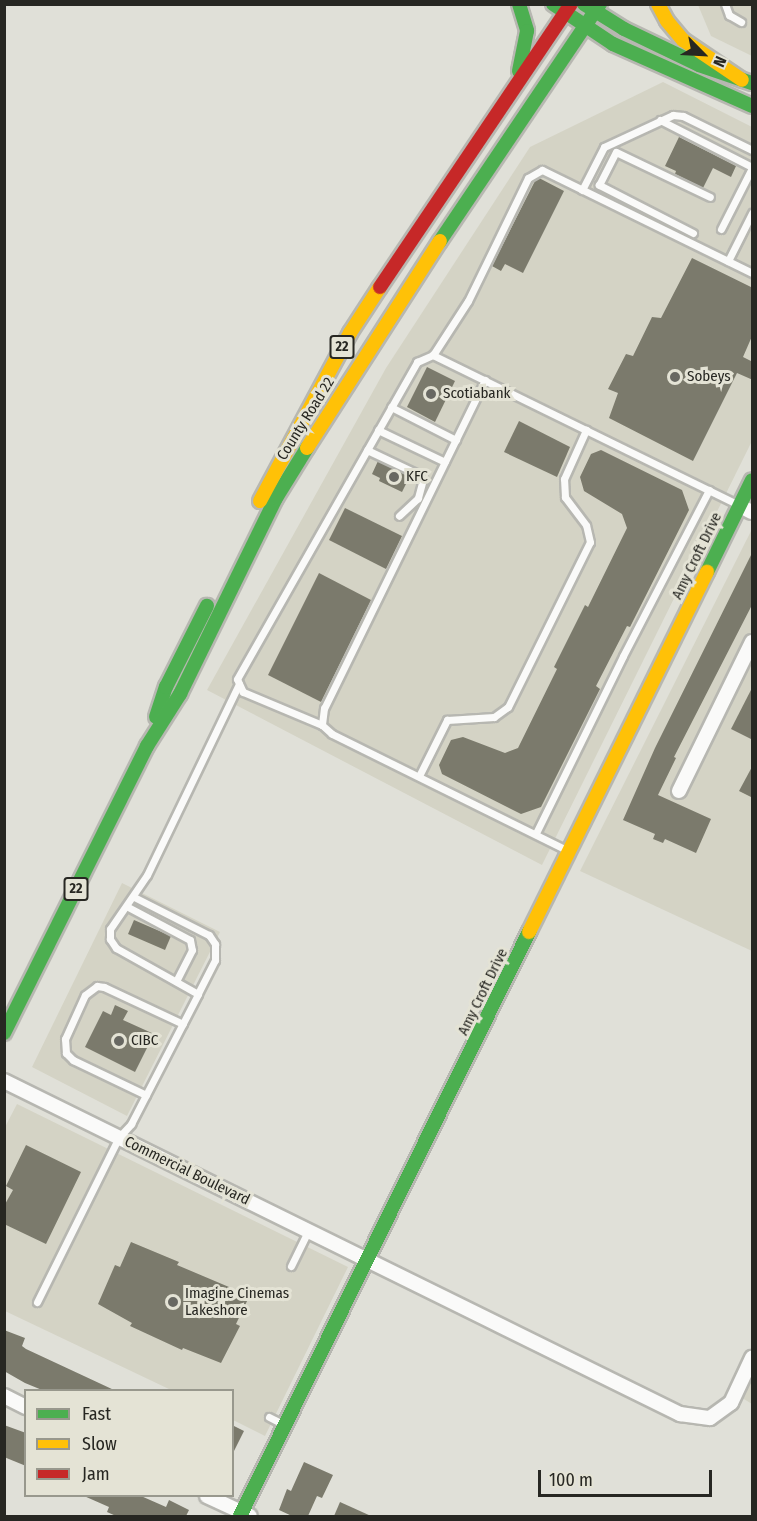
<!DOCTYPE html>
<html>
<head>
<meta charset="utf-8">
<style>
  body { margin:0 }
  #map { position:relative; width:757px; height:1521px; overflow:hidden; background:#e0e0d8; font-family:"Fira Sans Condensed",sans-serif }
  div>[style] { position:absolute }
  [style*='--x'] { left:calc(var(--x)*1px); top:calc(var(--y)*1px); width:calc(var(--w)*1px); rotate:calc(var(--a)*1deg) }
  .built>* { inset:0; background:#d4d3c5 }
  .building>* { inset:0; background:#7b7a6c }
  .roads { filter:drop-shadow(2px 0 #b7b7b1) drop-shadow(-2px 0 #b7b7b1) drop-shadow(0 2px #b7b7b1) drop-shadow(0 -2px #b7b7b1) }
  .lane>* { height:7px; margin:-3.5px; padding:0 3.5px; transform-origin:3.5px; border-radius:3.5px; background:#fafaf9 }
  .street>* { height:14px; margin:-7px; padding:0 7px; transform-origin:7px; border-radius:7px; background:#fafaf9 }
  .fast>* { height:14px; margin:-7px; padding:0 7px; transform-origin:7px; border-radius:7px; background:#4caf50 }
  .slow>* { height:14px; margin:-7px; padding:0 7px; transform-origin:7px; border-radius:7px; background:#ffc107 }
  .jam>* { height:14px; margin:-7px; padding:0 7px; transform-origin:7px; border-radius:7px; background:#c62828 }
  .dots>* { width:16px; height:16px; translate:-50% -50%; box-sizing:border-box; border:3px solid #e4e3d5; border-radius:50% }
  span { translate:-50% -50%; white-space:nowrap; text-align:center; line-height:1.15; -webkit-text-stroke:6px #e4e3d5; paint-order:stroke }
  .shield-label span { padding:2px 4px; background:#e4e3d5; border:2px solid; border-radius:4px; -webkit-text-stroke-width:0 }
  .shield-label { font-size:14px; color:#272722; font-weight:700 }
  .poi-label { font-size:15px; color:#272722 }
  .left { translate:0 -50%; text-align:left }
  .street-label { font-size:15px; color:#272722 }
  .frame { position:absolute; inset:0; border:6px solid #272722; pointer-events:none }
  .legend { position:absolute; left:24px; top:1389px; width:210px; height:108px; box-sizing:border-box; background:#e4e3d5; border:2px solid #98988d; margin:0; padding:8px 10px; list-style:none; font-size:18px; color:#272722 }
  .legend li { display:flex; align-items:center; gap:12px; height:30px }
  .legend b { width:30px; border:2px solid #98988d }
  .north { position:absolute; left:673px; top:24px; width:60px; height:60px; -webkit-text-stroke:4px #e4e3d5; paint-order:stroke; rotate:114deg; font-size:16px; font-weight:700; line-height:24px; text-align:center; color:#272722 }
  .north::after { content:''; display:block; margin:auto; width:21px; height:27px; background:#272722; clip-path:polygon(50% 0,100% 100%,50% 72%,0 100%) }
  .scale { position:absolute; left:538px; top:1470px; width:174px; height:27px; box-sizing:border-box; border:3px solid #272722; border-top:0; padding-left:8px; font-size:18px; line-height:21px; white-space:nowrap; color:#272722; -webkit-text-stroke:4px #e4e3d5; paint-order:stroke }
</style>
</head>
<body>
<div id="map">
  <div class="built">
    <div style="clip-path:polygon(698px 5px,752px 5px,752px 56px,711px 36px)"></div>
    <div style="clip-path:polygon(663px 82px,752px 127px,752px 441px,542px 865px,207px 690px,386px 368px,530px 147px)"></div>
    <div style="clip-path:polygon(752px 529px,752px 951px,580px 871px)"></div>
    <div style="clip-path:polygon(122px 883px,220px 932px,127px 1116px,32px 1067px)"></div>
    <div style="clip-path:polygon(17px 1104px,348px 1267px,265px 1436px,233px 1420px,232px 1390px,171px 1390px,5px 1311px,4px 1129px)"></div>
    <div style="clip-path:polygon(752px 1369px,752px 1404px,739px 1396px)"></div>
  </div>
  <div class="building">
    <div style="clip-path:polygon(679px 137px,736px 166px,731px 177px,713px 168px,703px 188px,675px 174px,676px 171px,665px 166px)"></div>
    <div style="clip-path:polygon(539px 178px,564px 191px,523px 273px,505px 264px,501px 271px,492px 266px,535px 181px)"></div>
    <div style="clip-path:polygon(692px 258px,753px 288px,753px 334px,743px 357px,753px 362px,753px 380px,737px 373px,693px 461px,609px 418px,618px 393px,608px 389px,626px 354px,633px 356px,652px 317px,661px 318px)"></div>
    <div style="clip-path:polygon(427px 367px,455px 381px,435px 422px,407px 407px)"></div>
    <div style="clip-path:polygon(519px 421px,570px 447px,557px 477px,504px 452px)"></div>
    <div style="clip-path:polygon(601px 450px,682px 490px,689px 510px,630px 627px,627px 626px,596px 686px,600px 689px,541px 807px,521px 814px,442px 774px,439px 765px,451px 740px,463px 737px,505px 753px,518px 748px,557px 669px,554px 667px,585px 605px,588px 607px,627px 528px,622px 514px,584px 491px,580px 477px,591px 454px)"></div>
    <div style="clip-path:polygon(378px 461px,410px 476px,402px 492px,379px 481px,380px 478px,372px 474px)"></div>
    <div style="clip-path:polygon(345px 508px,402px 536px,386px 569px,329px 540px)"></div>
    <div style="clip-path:polygon(753px 551px,753px 603px,674px 757px,676px 758px,658px 795px,711px 819px,696px 853px,665px 839px,663px 843px,653px 839px,655px 834px,623px 820px,655px 748px)"></div>
    <div style="clip-path:polygon(319px 573px,371px 600px,321px 702px,268px 675px)"></div>
    <div style="clip-path:polygon(753px 686px,753px 740px,731px 729px)"></div>
    <div style="clip-path:polygon(753px 765px,753px 798px,739px 791px)"></div>
    <div style="clip-path:polygon(134px 920px,171px 936px,165px 950px,128px 934px)"></div>
    <div style="clip-path:polygon(115px 1005px,128px 1011px,123px 1020px,154px 1034px,135px 1072px,85px 1047px,103px 1011px,111px 1015px)"></div>
    <div style="clip-path:polygon(26px 1145px,81px 1172px,46px 1244px,4px 1224px,4px 1206px,13px 1190px,6px 1186px)"></div>
    <div style="clip-path:polygon(131px 1242px,179px 1262px,177px 1265px,229px 1287px,228px 1290px,248px 1299px,236px 1324px,240px 1326px,221px 1363px,183px 1348px,182px 1350px,130px 1326px,132px 1323px,98px 1304px,115px 1265px,120px 1267px)"></div>
    <div style="clip-path:polygon(4px 1330px,25px 1338px,22px 1346px,26px 1349px,114px 1390px,42px 1390px,25px 1383px,4px 1371px)"></div>
    <div style="clip-path:polygon(4px 1425px,26px 1433px,26px 1466px,4px 1457px)"></div>
    <div style="clip-path:polygon(232px 1425px,244px 1431px,232px 1455px)"></div>
    <div style="clip-path:polygon(304px 1462px,333px 1475px,322px 1498px,317px 1496px,308px 1516px,292px 1516px,279px 1510px,287px 1489px,291px 1491px)"></div>
    <div style="clip-path:polygon(84px 1496px,141px 1496px,166px 1507px,169px 1500px,189px 1510px,186px 1516px,116px 1516px,107px 1512px,109px 1507px)"></div>
    <div style="clip-path:polygon(340px 1502px,371px 1516px,334px 1516px)"></div>
  </div>
  <div class="roads">
    <div class="lane">
      <div style="--x:725;--y:4;--w:12;--a:70"></div>
      <div style="--x:729;--y:15;--w:14;--a:30"></div>
      <div style="--x:660;--y:120;--w:103;--a:27.1"></div>
      <div style="--x:582;--y:190;--w:48;--a:-62.9"></div>
      <div style="--x:604;--y:147;--w:76;--a:-24.9"></div>
      <div style="--x:673;--y:115;--w:10;--a:6"></div>
      <div style="--x:683;--y:116;--w:77;--a:26.2"></div>
      <div style="--x:721;--y:229;--w:68;--a:-63.1"></div>
      <div style="--x:693;--y:233;--w:106;--a:-152.9"></div>
      <div style="--x:599;--y:185;--w:37;--a:-63"></div>
      <div style="--x:616;--y:152;--w:104;--a:25.6"></div>
      <div style="--x:728;--y:261;--w:54;--a:-63.4"></div>
      <div style="--x:485;--y:380;--w:365;--a:116.1"></div>
      <div style="--x:324;--y:708;--w:17;--a:97"></div>
      <div style="--x:322;--y:725;--w:13;--a:42"></div>
      <div style="--x:332;--y:734;--w:264;--a:26.3"></div>
      <div style="--x:391;--y:407;--w:73;--a:26.9"></div>
      <div style="--x:378;--y:430;--w:74;--a:25.5"></div>
      <div style="--x:367;--y:450;--w:56;--a:25.2"></div>
      <div style="--x:418;--y:474;--w:7;--a:45"></div>
      <div style="--x:423;--y:479;--w:20;--a:105"></div>
      <div style="--x:418;--y:498;--w:26;--a:137"></div>
      <div style="--x:737;--y:504;--w:339;--a:-153.9"></div>
      <div style="--x:433;--y:355;--w:64;--a:-57.1"></div>
      <div style="--x:468;--y:301;--w:137;--a:-64"></div>
      <div style="--x:528;--y:178;--w:16;--a:-30"></div>
      <div style="--x:542;--y:170;--w:234;--a:26.1"></div>
      <div style="--x:322;--y:725;--w:86;--a:-157.3"></div>
      <div style="--x:243;--y:692;--w:14;--a:-115"></div>
      <div style="--x:237;--y:679;--w:365;--a:-60.4"></div>
      <div style="--x:417;--y:362;--w:17;--a:-24"></div>
      <div style="--x:419;--y:776;--w:63;--a:-63.4"></div>
      <div style="--x:447;--y:720;--w:47;--a:-3.7"></div>
      <div style="--x:494;--y:717;--w:17;--a:-36"></div>
      <div style="--x:508;--y:707;--w:184;--a:-63.6"></div>
      <div style="--x:590;--y:542;--w:17;--a:-103"></div>
      <div style="--x:586;--y:525;--w:35;--a:-127"></div>
      <div style="--x:565;--y:497;--w:18;--a:-93"></div>
      <div style="--x:564;--y:479;--w:54;--a:-65.8"></div>
      <div style="--x:536;--y:833;--w:197;--a:-63.8"></div>
      <div style="--x:623;--y:656;--w:187;--a:-62.6"></div>
      <div style="--x:134;--y:897;--w:84;--a:26.9"></div>
      <div style="--x:209;--y:935;--w:11;--a:56"></div>
      <div style="--x:215;--y:944;--w:16;--a:90"></div>
      <div style="--x:215;--y:960;--w:38;--a:117"></div>
      <div style="--x:128;--y:907;--w:70;--a:28"></div>
      <div style="--x:190;--y:940;--w:10;--a:79"></div>
      <div style="--x:192;--y:950;--w:35;--a:117"></div>
      <div style="--x:146;--y:1095;--w:81;--a:-154.4"></div>
      <div style="--x:73;--y:1060;--w:10;--a:-135"></div>
      <div style="--x:66;--y:1053;--w:14;--a:-94"></div>
      <div style="--x:65;--y:1039;--w:48;--a:-65.6"></div>
      <div style="--x:85;--y:995;--w:15;--a:-37"></div>
      <div style="--x:97;--y:986;--w:7;--a:8"></div>
      <div style="--x:104;--y:987;--w:87;--a:25.1"></div>
      <div style="--x:291;--y:1266;--w:39;--a:-64"></div>
      <div style="--x:37;--y:1302;--w:184;--a:-63.6"></div>
      <div style="--x:119;--y:1137;--w:18;--a:-47"></div>
      <div style="--x:131;--y:1124;--w:146;--a:-62.7"></div>
      <div style="--x:198;--y:994;--w:94;--a:-150.7"></div>
      <div style="--x:116;--y:948;--w:11;--a:-124"></div>
      <div style="--x:110;--y:939;--w:10;--a:-90"></div>
      <div style="--x:110;--y:929;--w:65;--a:-55.6"></div>
      <div style="--x:147;--y:875;--w:212;--a:-64.3"></div>
      <div style="--x:269;--y:1417;--w:18;--a:27"></div>
    </div>
    <div class="street">
      <div style="--x:740;--y:506;--w:13;--a:27"></div>
      <div style="--x:679;--y:791;--w:166;--a:-63.9"></div>
      <div style="--x:4;--y:1081;--w:754;--a:26.23"></div>
      <div style="--x:680;--y:1414;--w:30;--a:8"></div>
      <div style="--x:710;--y:1418;--w:26;--a:-36"></div>
      <div style="--x:731;--y:1403;--w:50;--a:-65"></div>
      <div style="--x:4;--y:1396;--w:25;--a:27"></div>
      <div style="--x:207;--y:1496;--w:47;--a:24.9"></div>
    </div>
    <div class="fast">
      <div style="--x:519;--y:4;--w:28;--a:73"></div>
      <div style="--x:527;--y:31;--w:41;--a:101.3"></div>
      <div style="--x:553;--y:4;--w:72;--a:33.7"></div>
      <div style="--x:613;--y:44;--w:152;--a:24"></div>
      <div style="--x:584;--y:4;--w:47;--a:32"></div>
      <div style="--x:624;--y:29;--w:83;--a:25.6"></div>
      <div style="--x:699;--y:65;--w:56;--a:18.8"></div>
      <div style="--x:440;--y:241;--w:286;--a:-56"></div>
      <div style="--x:707;--y:572;--w:102;--a:-63.9"></div>
      <div style="--x:156;--y:717;--w:32;--a:-72"></div>
      <div style="--x:166;--y:687;--w:91;--a:-63.2"></div>
      <div style="--x:4;--y:1033;--w:321;--a:-63.5"></div>
      <div style="--x:147;--y:746;--w:62;--a:-57.6"></div>
      <div style="--x:180;--y:694;--w:218;--a:-63.9"></div>
      <div style="--x:276;--y:498;--w:59;--a:-58.2"></div>
      <div style="--x:240;--y:1516;--w:652;--a:-63.67"></div>
    </div>
    <div class="slow">
      <div style="--x:658;--y:4;--w:19;--a:62"></div>
      <div style="--x:667;--y:21;--w:25;--a:50"></div>
      <div style="--x:683;--y:40;--w:71;--a:34.1"></div>
      <div style="--x:307;--y:448;--w:246;--a:-57.3"></div>
      <div style="--x:260;--y:501;--w:191;--a:-61.8"></div>
      <div style="--x:350;--y:333;--w:55;--a:-56.9"></div>
      <div style="--x:529;--y:932;--w:402;--a:-63.7"></div>
    </div>
    <div class="jam">
      <div style="--x:380;--y:287;--w:341;--a:-56"></div>
    </div>
  </div>
  <div class="dots">
    <div style="left:675px;top:377px;background:#686862"></div>
    <div style="left:431px;top:394px;background:#686862"></div>
    <div style="left:394px;top:477px;background:#686862"></div>
    <div style="left:119px;top:1041px;background:#686862"></div>
    <div style="left:173px;top:1302px;background:#686862"></div>
  </div>
  <div class="shield-label">
    <span style="left:342px;top:347px">22</span>
    <span style="left:76px;top:889px">22</span>
  </div>
  <div class="poi-label">
    <span class="left" style="left:687px;top:377px">Sobeys</span>
    <span class="left" style="left:443px;top:394px">Scotiabank</span>
    <span class="left" style="left:406px;top:477px">KFC</span>
    <span class="left" style="left:131px;top:1041px">CIBC</span>
    <span class="left" style="left:185px;top:1302px">Imagine Cinemas<br>Lakeshore</span>
  </div>
  <div class="street-label">
    <span style="left:306px;top:419px;rotate:-58deg">County Road 22</span>
    <span style="left:697px;top:556px;rotate:-64deg">Amy Croft Drive</span>
    <span style="left:483px;top:992px;rotate:-64deg">Amy Croft Drive</span>
    <span style="left:187px;top:1171px;rotate:26deg">Commercial Boulevard</span>
  </div>
  <div class="frame"></div>
  <ul class="legend">
  <li><b style="height:8px;background:#4caf50"></b>Fast</li>
  <li><b style="height:8px;background:#ffc107"></b>Slow</li>
  <li><b style="height:8px;background:#c62828"></b>Jam</li>
  </ul>
  <div class="north">N</div>
  <div class="scale">100 m</div>
</div>
</body>
</html>
